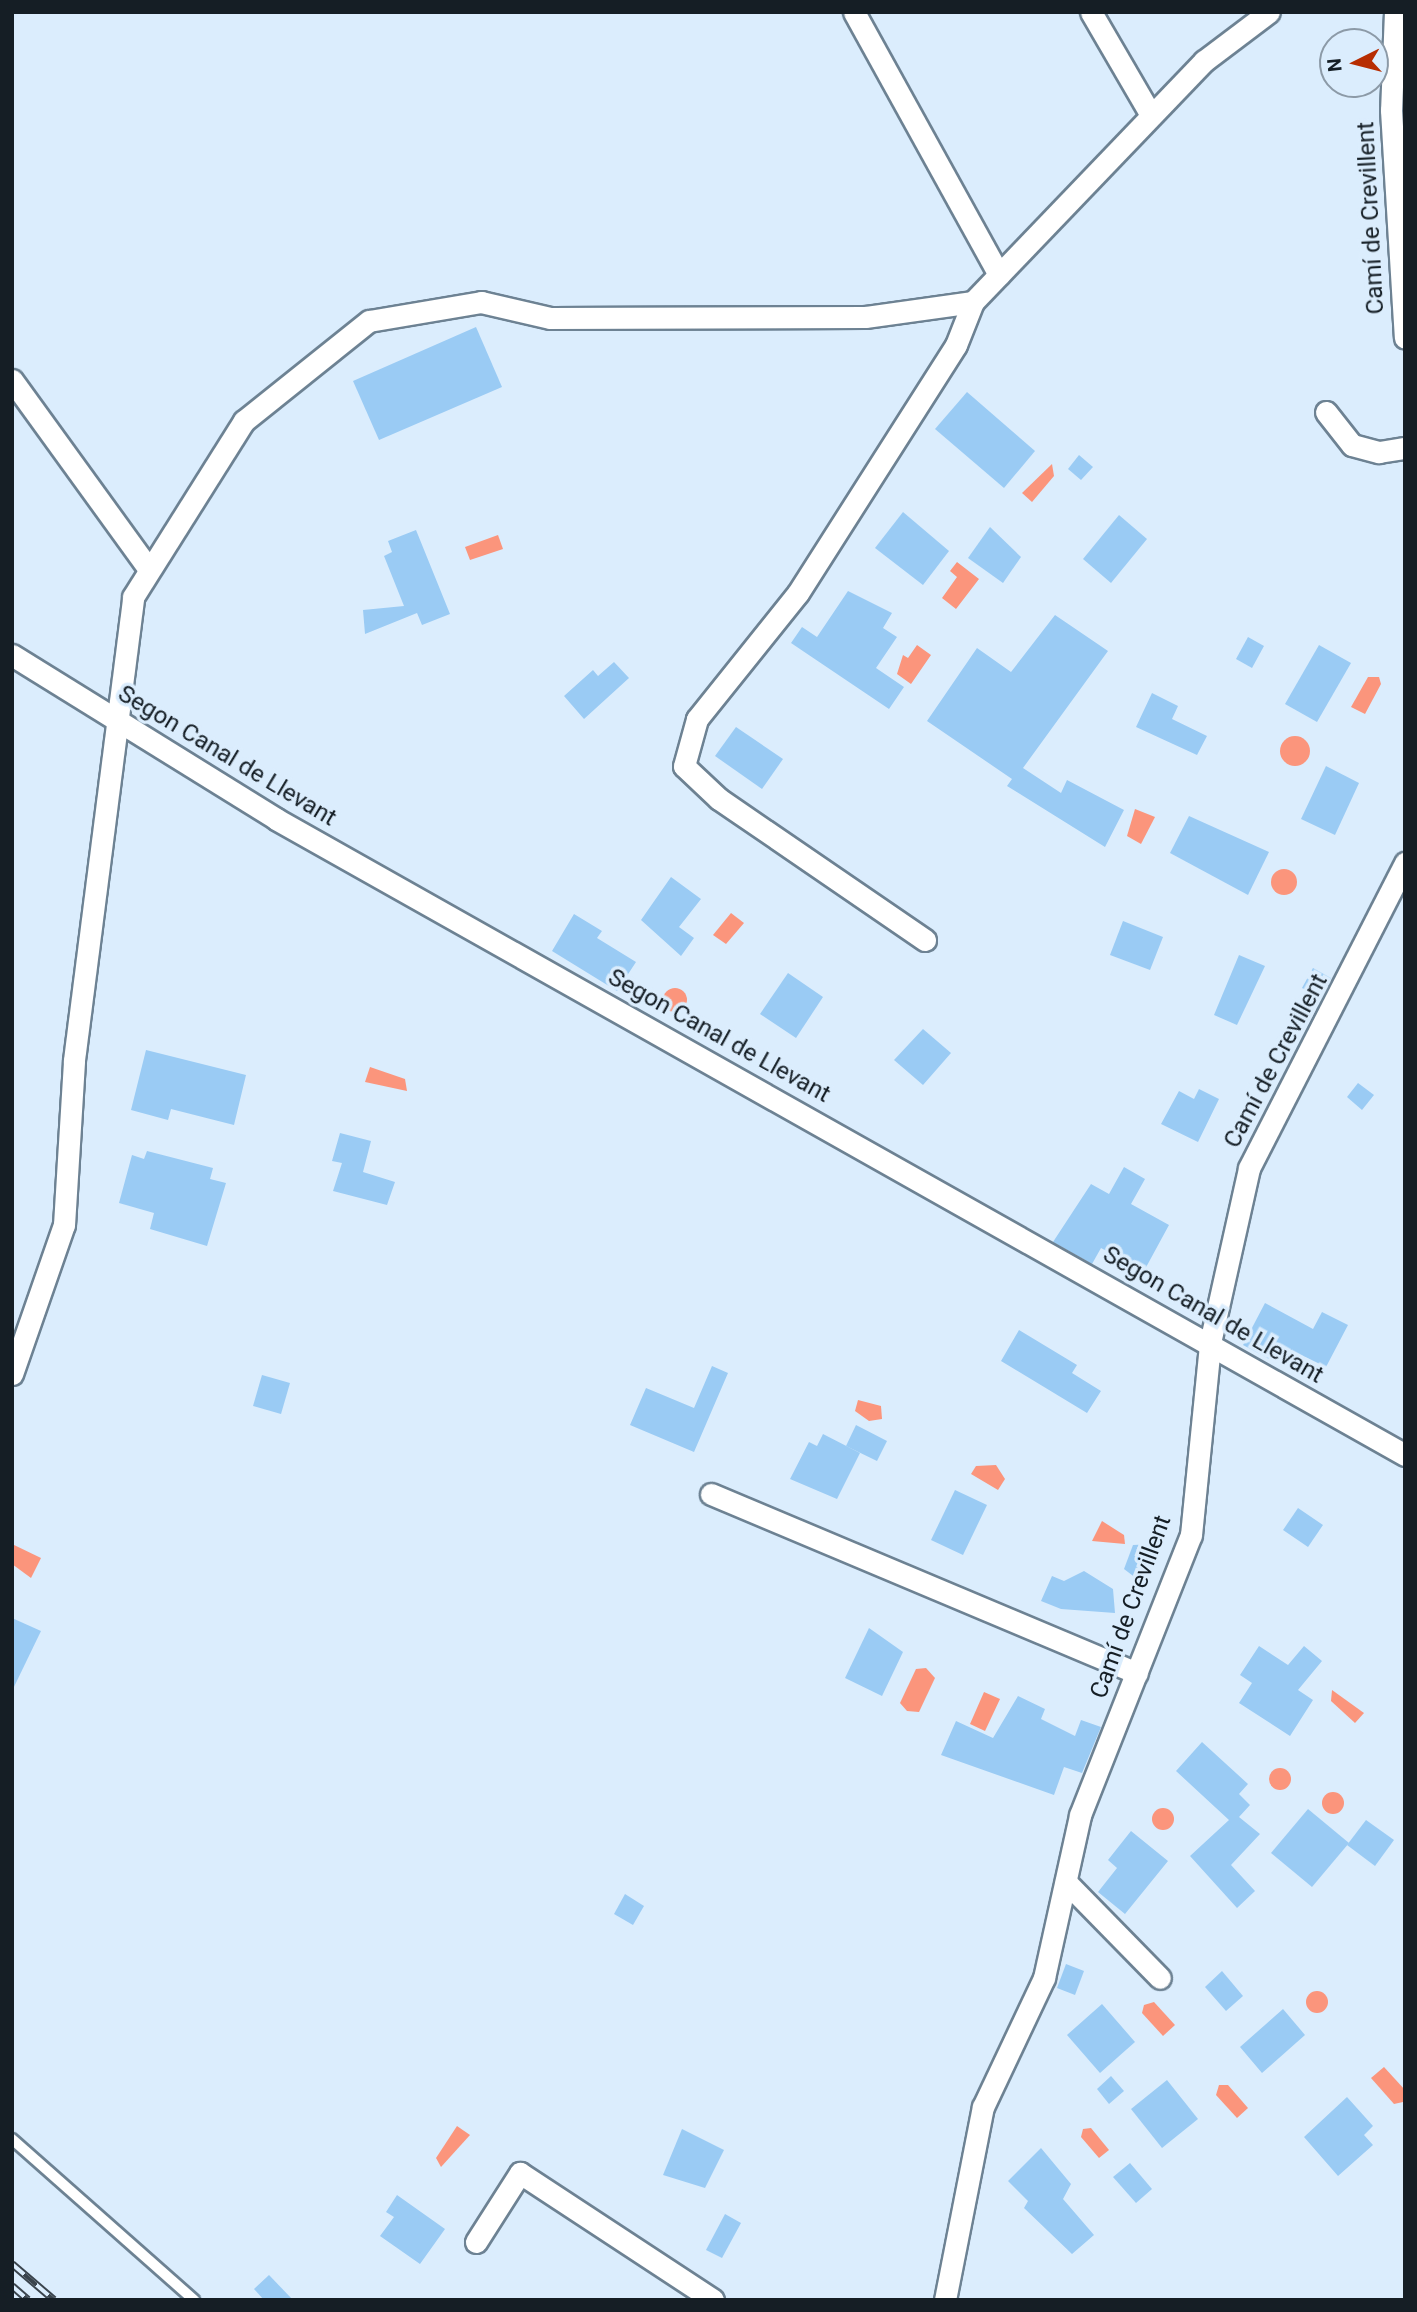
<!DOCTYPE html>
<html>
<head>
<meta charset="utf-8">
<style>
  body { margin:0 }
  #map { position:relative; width:1417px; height:2312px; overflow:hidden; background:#dbedfd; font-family:Roboto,sans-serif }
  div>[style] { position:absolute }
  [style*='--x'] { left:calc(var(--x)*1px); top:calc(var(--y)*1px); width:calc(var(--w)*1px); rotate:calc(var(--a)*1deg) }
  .water>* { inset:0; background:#fb957c }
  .round { border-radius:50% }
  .building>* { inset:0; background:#9acbf4 }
  .roads { filter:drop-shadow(2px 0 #6d8293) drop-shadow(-2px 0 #6d8293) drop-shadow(0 2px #6d8293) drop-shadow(0 -2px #6d8293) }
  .service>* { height:10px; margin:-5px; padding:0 5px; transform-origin:5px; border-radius:5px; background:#fff }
  .minor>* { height:21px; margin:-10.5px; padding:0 10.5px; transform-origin:10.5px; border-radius:10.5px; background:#fff }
  .rail>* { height:8px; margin-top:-4px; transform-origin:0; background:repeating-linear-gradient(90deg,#dbedfd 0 16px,#3a444d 0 32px); box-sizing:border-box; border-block:2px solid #3a444d }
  span { translate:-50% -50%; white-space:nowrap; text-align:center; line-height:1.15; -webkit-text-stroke:7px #dbedfd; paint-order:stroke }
  .street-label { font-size:24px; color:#151e25 }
  .frame { position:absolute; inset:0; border:14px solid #151e25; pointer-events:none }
  .north { position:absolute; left:1319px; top:28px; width:70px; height:70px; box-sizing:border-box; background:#dbedfd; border:2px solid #8c9aa7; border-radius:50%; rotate:264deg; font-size:19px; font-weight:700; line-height:28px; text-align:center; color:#151e25 }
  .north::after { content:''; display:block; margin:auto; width:24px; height:32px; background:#b72d02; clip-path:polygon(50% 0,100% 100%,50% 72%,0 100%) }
</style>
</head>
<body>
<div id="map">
  <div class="water">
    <div style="clip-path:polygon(1052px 464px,1054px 476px,1032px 502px,1022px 493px)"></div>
    <div style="clip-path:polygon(498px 535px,503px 549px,470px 560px,465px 547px)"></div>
    <div style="clip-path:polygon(957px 562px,979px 579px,956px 609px,942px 598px,957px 577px,950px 571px)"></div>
    <div style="clip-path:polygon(917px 645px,931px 655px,911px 684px,897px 674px,903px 655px,908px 658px)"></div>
    <div style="clip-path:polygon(1368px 677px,1379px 677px,1381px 684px,1365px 714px,1351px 707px)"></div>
    <div class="round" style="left:1280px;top:736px;width:30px;height:30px"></div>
    <div style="clip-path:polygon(1135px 809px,1155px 817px,1141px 844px,1127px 836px)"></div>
    <div class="round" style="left:1271px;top:869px;width:26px;height:26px"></div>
    <div style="clip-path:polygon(731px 913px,744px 923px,726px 944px,713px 935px)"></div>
    <div class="round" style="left:663px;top:988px;width:24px;height:24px"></div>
    <div style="clip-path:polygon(370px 1067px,405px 1079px,407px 1091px,365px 1082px)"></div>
    <div style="clip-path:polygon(858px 1400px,881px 1406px,882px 1419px,869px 1421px,855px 1411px)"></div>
    <div style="clip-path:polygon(996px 1465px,1005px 1479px,998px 1490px,971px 1474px,976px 1466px)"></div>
    <div style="clip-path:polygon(1102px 1521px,1124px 1535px,1125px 1544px,1092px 1541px)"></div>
    <div style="clip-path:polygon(12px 1544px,41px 1558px,31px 1578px,12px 1564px)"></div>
    <div style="clip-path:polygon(926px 1668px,935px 1678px,919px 1712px,907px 1711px,900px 1703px,916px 1669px)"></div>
    <div style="clip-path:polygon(1332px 1690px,1364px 1713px,1355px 1723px,1331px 1701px)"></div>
    <div style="clip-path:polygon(984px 1692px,1000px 1699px,985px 1731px,970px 1724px)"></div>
    <div class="round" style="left:1269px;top:1768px;width:22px;height:22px"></div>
    <div class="round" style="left:1322px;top:1792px;width:22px;height:22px"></div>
    <div class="round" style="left:1152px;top:1808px;width:22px;height:22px"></div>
    <div class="round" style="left:1306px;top:1991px;width:22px;height:22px"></div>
    <div style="clip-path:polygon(1154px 2002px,1175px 2025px,1163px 2036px,1142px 2013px,1144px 2005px)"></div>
    <div style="clip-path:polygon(1384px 2067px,1405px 2090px,1403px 2102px,1394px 2104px,1371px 2078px)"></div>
    <div style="clip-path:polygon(1219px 2085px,1228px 2085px,1248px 2108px,1237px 2118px,1216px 2095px)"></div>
    <div style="clip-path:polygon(457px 2126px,470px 2135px,441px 2167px,436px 2158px)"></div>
    <div style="clip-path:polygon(1091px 2128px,1109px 2150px,1099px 2158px,1081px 2137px,1083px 2129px)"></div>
  </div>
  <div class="building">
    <div style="clip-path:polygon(476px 327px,502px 387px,379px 440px,353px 381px)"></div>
    <div style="clip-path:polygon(967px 392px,1035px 451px,1004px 488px,935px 429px)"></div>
    <div style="clip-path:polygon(1079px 455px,1093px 467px,1081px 480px,1068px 469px)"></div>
    <div style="clip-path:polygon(903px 512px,949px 551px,923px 585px,875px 548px)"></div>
    <div style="clip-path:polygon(1119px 515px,1147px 539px,1111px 583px,1083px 559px)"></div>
    <div style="clip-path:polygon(990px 527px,1021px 557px,1003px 583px,968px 558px)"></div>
    <div style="clip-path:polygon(416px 530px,450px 614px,422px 625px,417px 613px,365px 634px,363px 610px,404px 606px,384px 556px,392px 552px,388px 541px)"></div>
    <div style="clip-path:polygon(848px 591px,892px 613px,883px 628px,897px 637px,876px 668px,904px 687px,889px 709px,791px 643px,802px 627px,817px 637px)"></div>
    <div style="clip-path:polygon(1055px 615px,1108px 651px,1023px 768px,1061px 793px,1067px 780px,1124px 810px,1105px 847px,1007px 786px,1012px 779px,927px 721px,977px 648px,1011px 672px)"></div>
    <div style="clip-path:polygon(1248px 637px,1264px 646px,1252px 668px,1236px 659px)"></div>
    <div style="clip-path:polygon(1319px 645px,1351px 663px,1317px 722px,1285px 704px)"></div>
    <div style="clip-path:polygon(614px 662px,629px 678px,584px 719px,564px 696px,593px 670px,598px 676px)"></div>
    <div style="clip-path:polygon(1152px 693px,1178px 706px,1172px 719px,1207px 736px,1197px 755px,1136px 727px)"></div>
    <div style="clip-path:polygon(736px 727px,783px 759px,762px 789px,715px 756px)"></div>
    <div style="clip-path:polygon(1326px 766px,1359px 783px,1335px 835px,1301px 819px)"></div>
    <div style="clip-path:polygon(1189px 816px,1269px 852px,1248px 895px,1170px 853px)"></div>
    <div style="clip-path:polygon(671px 877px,701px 899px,679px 927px,694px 938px,681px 956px,641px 920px)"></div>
    <div style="clip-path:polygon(574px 914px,602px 931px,597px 938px,636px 962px,617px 991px,552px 951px)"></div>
    <div style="clip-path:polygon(1123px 921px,1163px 937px,1150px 970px,1110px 955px)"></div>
    <div style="clip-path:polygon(1239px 955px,1265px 966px,1237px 1025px,1214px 1015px)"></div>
    <div style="clip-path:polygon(1313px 968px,1331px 978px,1321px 998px,1302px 988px)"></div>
    <div style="clip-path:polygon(788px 973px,823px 997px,796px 1038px,760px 1014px)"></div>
    <div style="clip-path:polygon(923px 1029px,951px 1053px,923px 1085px,894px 1060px)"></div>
    <div style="clip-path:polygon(146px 1050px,246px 1075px,234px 1125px,171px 1109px,168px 1120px,131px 1110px)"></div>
    <div style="clip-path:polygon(1358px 1083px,1374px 1095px,1362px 1110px,1347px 1097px)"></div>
    <div style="clip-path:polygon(1199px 1089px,1219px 1099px,1198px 1142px,1161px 1124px,1179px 1091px,1194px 1099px)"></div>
    <div style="clip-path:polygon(340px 1133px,371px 1141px,363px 1172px,395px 1182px,387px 1205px,333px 1191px,342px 1163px,332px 1161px)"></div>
    <div style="clip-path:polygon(147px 1151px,213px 1168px,210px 1179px,226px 1183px,207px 1246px,150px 1229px,154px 1213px,119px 1203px,132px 1155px,144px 1159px)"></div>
    <div style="clip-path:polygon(1124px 1167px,1145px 1179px,1131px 1204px,1169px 1225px,1144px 1271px,1101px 1248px,1092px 1264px,1053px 1242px,1091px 1184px,1109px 1194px)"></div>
    <div style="clip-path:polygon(1265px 1303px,1313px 1329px,1322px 1312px,1348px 1325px,1326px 1367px,1277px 1343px,1269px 1359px,1243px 1345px)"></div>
    <div style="clip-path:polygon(1019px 1330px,1077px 1365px,1072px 1373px,1101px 1391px,1087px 1413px,1001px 1361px)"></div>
    <div style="clip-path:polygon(712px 1366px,728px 1373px,694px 1452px,630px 1425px,646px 1388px,694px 1408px)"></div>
    <div style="clip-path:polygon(262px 1375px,290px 1383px,281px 1414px,253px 1406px)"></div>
    <div style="clip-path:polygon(856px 1425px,887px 1441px,877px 1461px,846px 1446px)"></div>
    <div style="clip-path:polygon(823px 1434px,860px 1453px,837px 1499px,790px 1479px,809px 1442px,817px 1446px)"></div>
    <div style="clip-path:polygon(955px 1490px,987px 1505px,963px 1555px,931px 1540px)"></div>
    <div style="clip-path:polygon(1298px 1508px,1323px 1525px,1308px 1547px,1283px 1530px)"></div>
    <div style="clip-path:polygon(1155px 1544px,1154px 1562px,1141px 1582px,1124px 1569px,1133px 1545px)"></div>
    <div style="clip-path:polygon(1084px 1571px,1113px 1589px,1115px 1613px,1061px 1609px,1041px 1601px,1052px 1576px,1064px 1581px)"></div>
    <div style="clip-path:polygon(12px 1618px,41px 1631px,12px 1691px)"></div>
    <div style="clip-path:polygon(869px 1628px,903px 1652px,882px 1696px,845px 1678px)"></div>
    <div style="clip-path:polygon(1259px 1646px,1288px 1665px,1304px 1646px,1322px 1661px,1298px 1690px,1313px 1700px,1290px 1736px,1239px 1703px,1252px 1683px,1240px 1675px)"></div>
    <div style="clip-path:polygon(1018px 1696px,1045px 1709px,1041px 1719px,1075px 1736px,1081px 1720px,1101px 1727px,1082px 1773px,1064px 1767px,1054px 1795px,941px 1755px,956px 1721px,993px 1738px)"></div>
    <div style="clip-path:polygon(1202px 1742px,1248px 1784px,1239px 1794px,1250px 1805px,1239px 1817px,1260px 1834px,1231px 1865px,1255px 1891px,1237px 1908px,1190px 1856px,1229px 1820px,1176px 1771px)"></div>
    <div style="clip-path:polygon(1308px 1809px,1349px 1843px,1312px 1887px,1271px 1853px)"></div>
    <div style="clip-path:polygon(1366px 1820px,1394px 1840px,1375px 1866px,1347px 1845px)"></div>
    <div style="clip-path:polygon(1131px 1831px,1168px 1861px,1125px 1914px,1098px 1892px,1117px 1868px,1108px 1860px)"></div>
    <div style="clip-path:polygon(625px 1894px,644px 1906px,633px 1925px,614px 1914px)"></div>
    <div style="clip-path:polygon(1066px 1964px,1084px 1971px,1075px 1995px,1057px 1988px)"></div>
    <div style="clip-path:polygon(1222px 1971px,1243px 1996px,1226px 2011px,1205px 1987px)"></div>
    <div style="clip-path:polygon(1102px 2004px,1135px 2042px,1100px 2073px,1067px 2035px)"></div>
    <div style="clip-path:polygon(1283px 2009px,1305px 2035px,1262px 2073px,1240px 2047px)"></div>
    <div style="clip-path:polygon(1111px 2076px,1124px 2091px,1109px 2104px,1097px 2089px)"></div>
    <div style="clip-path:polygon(1167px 2080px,1198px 2119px,1162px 2148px,1131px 2109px)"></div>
    <div style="clip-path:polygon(1347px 2097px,1373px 2126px,1364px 2135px,1373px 2145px,1338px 2176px,1304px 2137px)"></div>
    <div style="clip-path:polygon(682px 2129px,724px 2150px,705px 2188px,663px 2175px)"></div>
    <div style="clip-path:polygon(1041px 2148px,1071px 2184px,1063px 2199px,1094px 2235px,1072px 2254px,1024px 2208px,1028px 2201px,1008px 2181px)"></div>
    <div style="clip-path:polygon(1130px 2163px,1152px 2189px,1136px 2203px,1113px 2177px)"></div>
    <div style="clip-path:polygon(397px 2195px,445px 2229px,420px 2264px,380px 2236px,394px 2217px,386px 2212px)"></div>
    <div style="clip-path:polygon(725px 2214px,741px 2223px,722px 2258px,706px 2250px)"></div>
    <div style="clip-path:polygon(269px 2275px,293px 2300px,264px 2300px,254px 2289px)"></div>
  </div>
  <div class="roads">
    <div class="service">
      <div style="--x:12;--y:2139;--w:243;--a:41.5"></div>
    </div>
    <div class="minor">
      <div style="--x:854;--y:12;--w:300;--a:61.1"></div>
      <div style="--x:1091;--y:12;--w:119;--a:59.8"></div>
      <div style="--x:1395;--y:12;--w:98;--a:92.3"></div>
      <div style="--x:1391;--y:110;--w:228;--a:86.5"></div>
      <div style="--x:12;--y:380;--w:233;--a:54.1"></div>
      <div style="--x:1326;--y:412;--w:42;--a:51.8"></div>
      <div style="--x:1352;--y:445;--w:28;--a:15"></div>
      <div style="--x:1379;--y:452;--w:26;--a:-9"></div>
      <div style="--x:12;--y:655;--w:311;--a:31.8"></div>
      <div style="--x:276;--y:819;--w:1296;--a:29.39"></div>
      <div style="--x:925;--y:940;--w:250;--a:-145.6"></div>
      <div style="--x:719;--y:799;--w:48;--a:-136.7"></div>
      <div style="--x:684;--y:766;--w:49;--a:-74.5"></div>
      <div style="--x:697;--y:719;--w:161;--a:-51.3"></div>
      <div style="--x:798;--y:593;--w:294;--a:-57.5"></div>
      <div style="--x:956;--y:345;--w:46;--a:-68.4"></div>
      <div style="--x:12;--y:1374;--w:158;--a:-70.8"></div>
      <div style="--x:64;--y:1225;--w:165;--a:-86.5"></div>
      <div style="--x:74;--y:1060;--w:467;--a:-82.7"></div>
      <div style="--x:133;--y:597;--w:208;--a:-57.8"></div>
      <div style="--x:244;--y:421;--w:160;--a:-38.7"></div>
      <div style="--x:369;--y:321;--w:114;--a:-9.6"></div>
      <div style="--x:481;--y:302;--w:71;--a:13.1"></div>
      <div style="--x:550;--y:318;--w:315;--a:-0.2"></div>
      <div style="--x:865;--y:317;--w:109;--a:-7.9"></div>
      <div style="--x:973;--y:302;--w:334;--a:-46.2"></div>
      <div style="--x:1204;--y:61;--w:81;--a:-37"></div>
      <div style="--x:711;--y:1494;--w:462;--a:22.8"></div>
      <div style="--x:1066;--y:1882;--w:134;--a:45.6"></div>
      <div style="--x:476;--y:2242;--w:82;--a:-57.5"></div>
      <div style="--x:520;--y:2173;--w:231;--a:33.3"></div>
      <div style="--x:945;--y:2300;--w:197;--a:-78.9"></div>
      <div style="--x:983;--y:2107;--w:143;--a:-64.7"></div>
      <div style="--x:1044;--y:1978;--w:167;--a:-77.5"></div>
      <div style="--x:1080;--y:1815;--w:301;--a:-68.4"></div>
      <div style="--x:1191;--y:1535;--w:193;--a:-84.3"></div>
      <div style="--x:1210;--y:1343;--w:179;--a:-77.4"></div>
      <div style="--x:1249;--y:1168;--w:343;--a:-62.9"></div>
    </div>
  </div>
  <div class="rail">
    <div style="--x:12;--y:2264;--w:55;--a:40.6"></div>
    <div style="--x:12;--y:2286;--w:21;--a:41"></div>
  </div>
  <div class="street-label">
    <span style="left:1371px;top:218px;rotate:-93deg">Camí de Crevillent</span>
    <span style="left:227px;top:756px;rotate:31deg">Segon Canal de Llevant</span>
    <span style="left:719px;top:1036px;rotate:29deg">Segon Canal de Llevant</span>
    <span style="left:1276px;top:1061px;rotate:-62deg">Camí de Crevillent</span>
    <span style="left:1213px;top:1315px;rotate:30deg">Segon Canal de Llevant</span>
    <span style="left:1131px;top:1607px;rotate:-70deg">Camí de Crevillent</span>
  </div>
  <div class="frame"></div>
  <div class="north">N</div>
</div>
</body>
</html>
